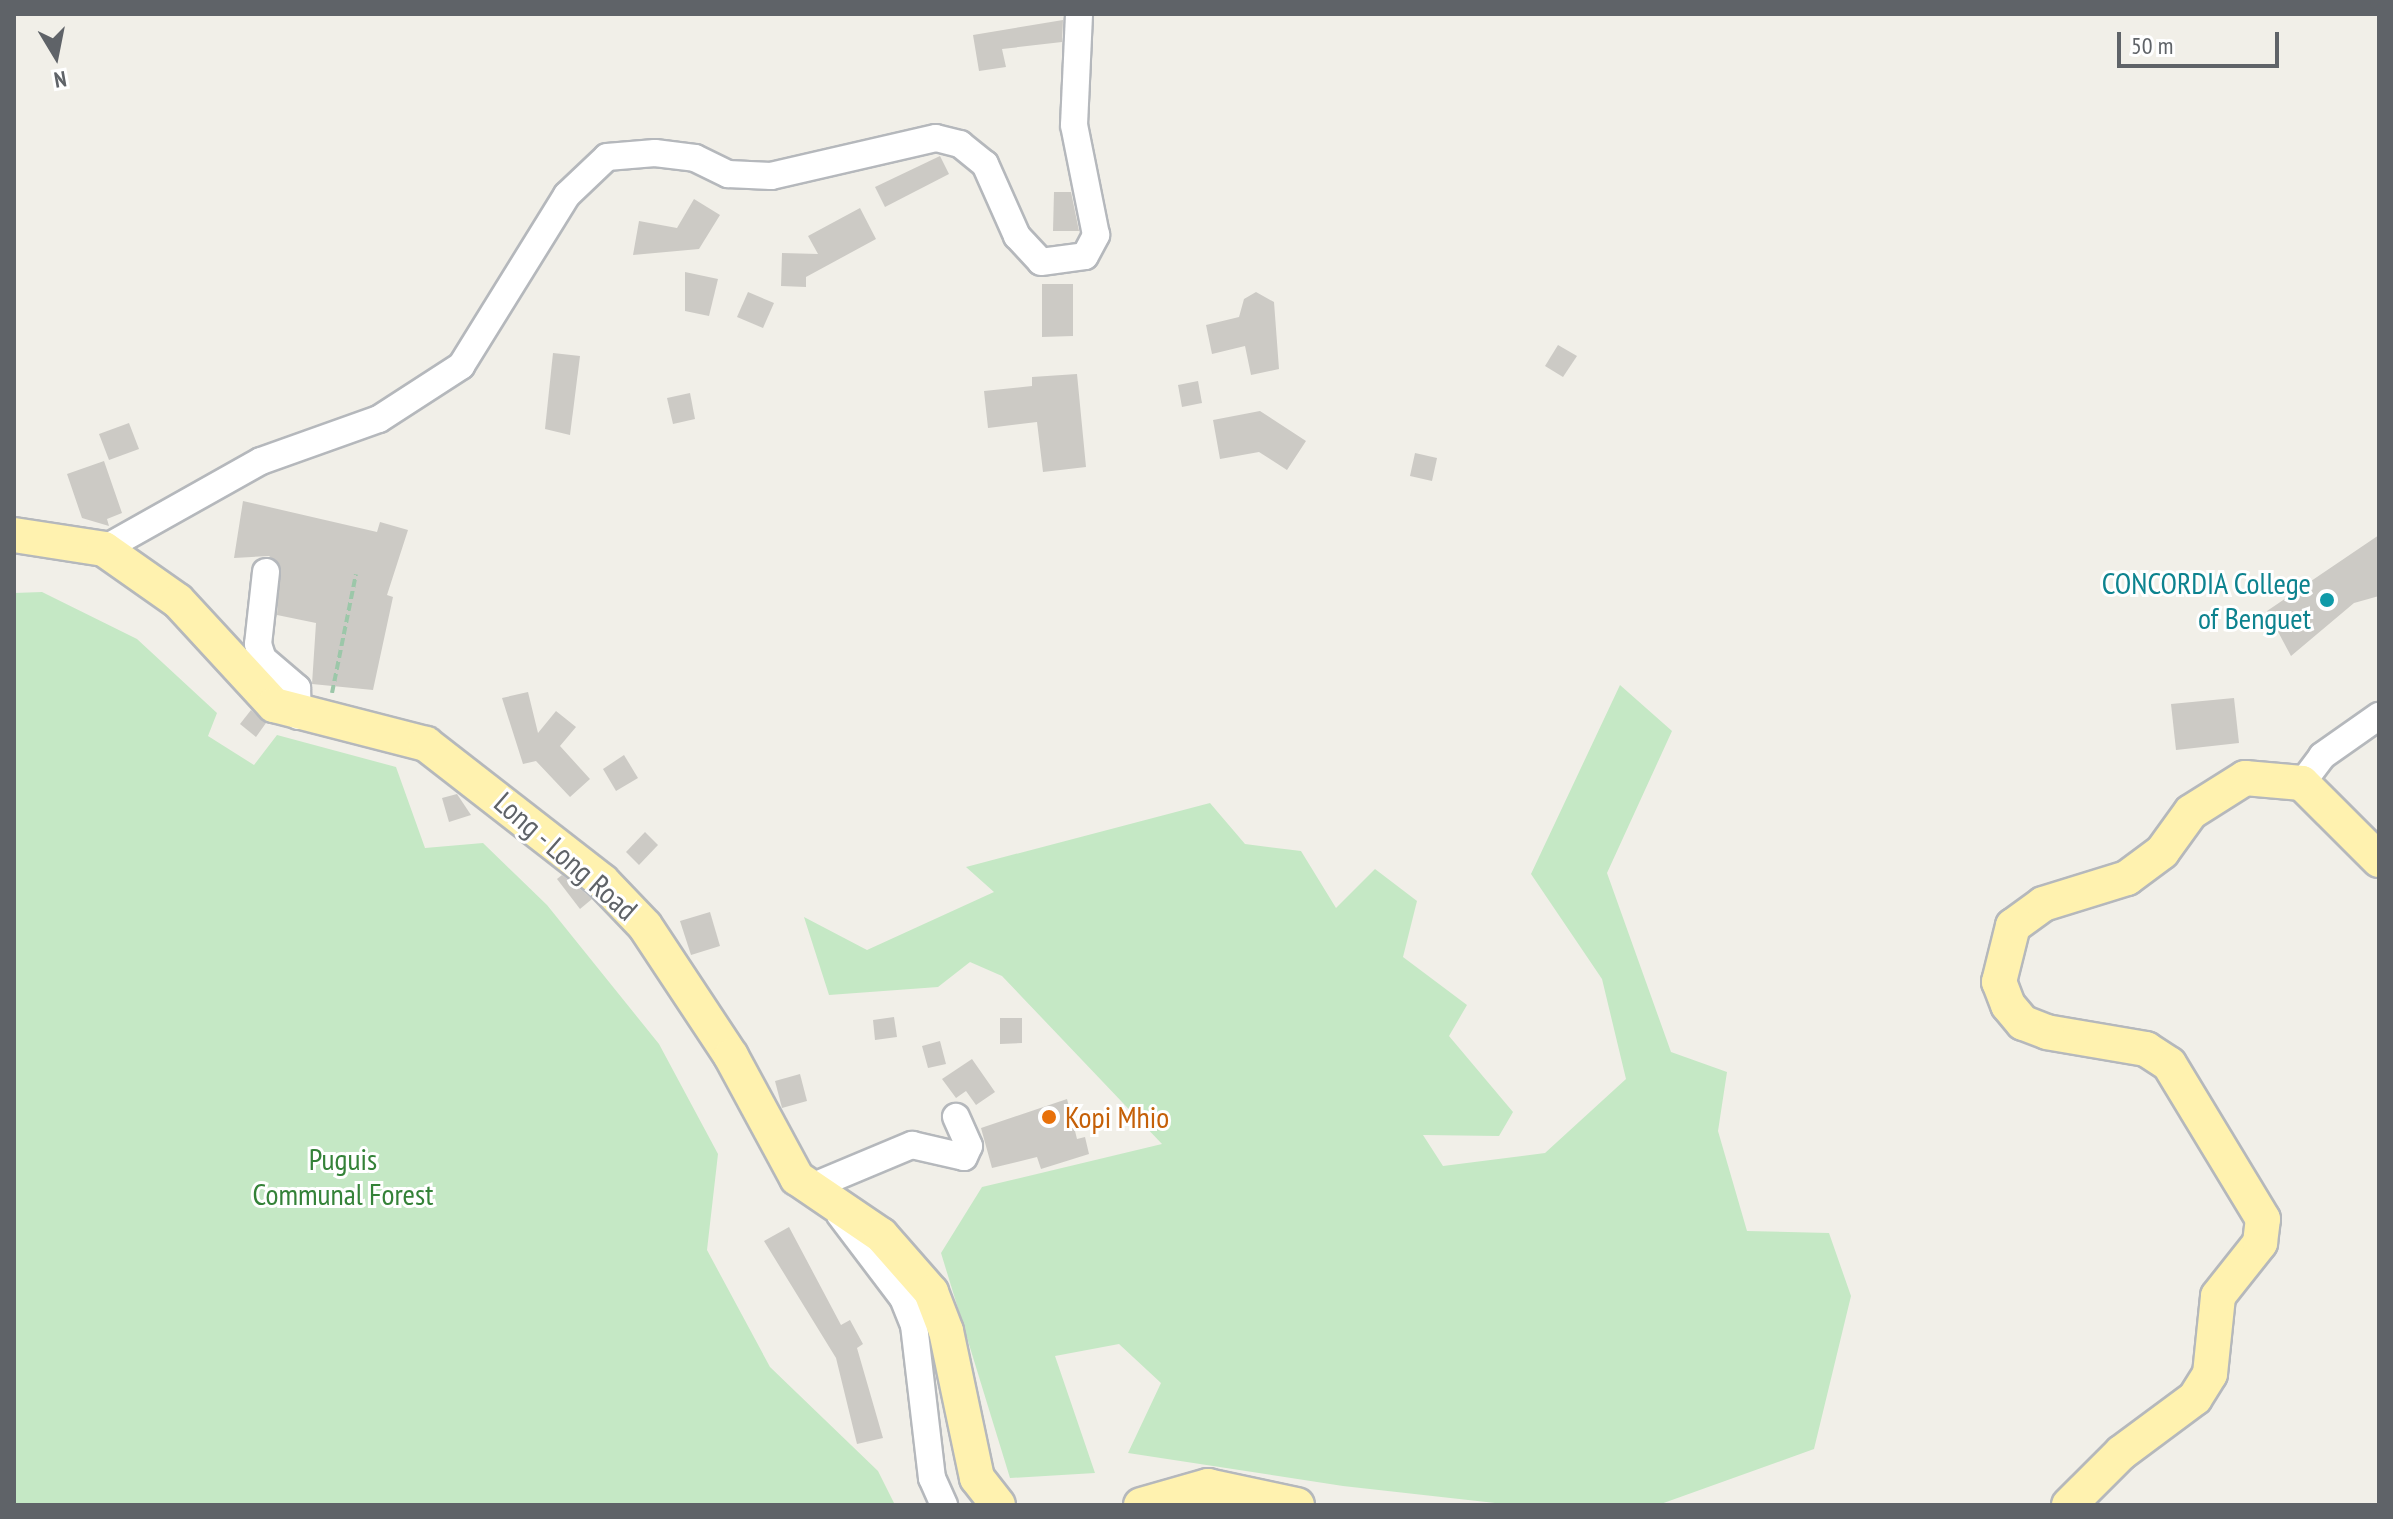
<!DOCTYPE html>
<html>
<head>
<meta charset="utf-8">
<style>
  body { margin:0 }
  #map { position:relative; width:2393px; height:1519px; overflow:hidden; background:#f1efe8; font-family:"PT Sans Narrow",sans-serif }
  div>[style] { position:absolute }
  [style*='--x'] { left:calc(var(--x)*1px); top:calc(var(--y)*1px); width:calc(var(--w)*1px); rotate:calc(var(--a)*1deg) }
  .green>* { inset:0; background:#c5e8c5 }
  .building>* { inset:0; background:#cccac5 }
  .path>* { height:4px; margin-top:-2px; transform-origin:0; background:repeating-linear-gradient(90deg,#9cc7a9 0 8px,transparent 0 12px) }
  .roads { filter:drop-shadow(2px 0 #b5b8bc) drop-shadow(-2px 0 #b5b8bc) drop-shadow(0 2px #b5b8bc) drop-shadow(0 -2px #b5b8bc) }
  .minor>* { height:26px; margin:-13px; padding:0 13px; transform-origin:13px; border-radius:13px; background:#fff }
  .major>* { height:34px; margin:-17px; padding:0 17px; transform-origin:17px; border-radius:17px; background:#fff2af }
  .dots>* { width:22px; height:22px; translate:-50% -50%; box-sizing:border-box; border:4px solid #fff; border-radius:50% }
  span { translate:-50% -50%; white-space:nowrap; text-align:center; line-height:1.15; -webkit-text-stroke:6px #fff; paint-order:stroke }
  .culture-label { font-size:30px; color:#0d838f }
  .right { translate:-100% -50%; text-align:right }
  .street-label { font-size:30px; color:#5f6368 }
  .food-label { font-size:30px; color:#c56008 }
  .left { translate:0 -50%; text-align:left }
  .park-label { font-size:30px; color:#348238 }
  .frame { position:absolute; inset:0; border:16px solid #5f6368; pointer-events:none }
  .north { position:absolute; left:16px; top:16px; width:80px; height:80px; -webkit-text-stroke:6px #fff; paint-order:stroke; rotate:170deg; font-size:22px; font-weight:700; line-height:32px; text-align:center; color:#5f6368 }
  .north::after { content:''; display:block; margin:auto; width:28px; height:36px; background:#5f6368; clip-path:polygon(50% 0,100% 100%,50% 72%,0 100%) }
  .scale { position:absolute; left:2117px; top:32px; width:162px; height:36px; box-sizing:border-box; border:4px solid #5f6368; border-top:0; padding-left:10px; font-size:24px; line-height:28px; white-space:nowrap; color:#5f6368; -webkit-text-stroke:6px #fff; paint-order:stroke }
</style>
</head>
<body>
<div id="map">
  <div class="green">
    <div style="clip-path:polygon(42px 592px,137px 639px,217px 713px,208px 736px,254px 765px,277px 735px,396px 767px,425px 848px,483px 843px,547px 905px,659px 1044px,718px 1154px,707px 1250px,770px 1367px,878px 1471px,895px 1505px,14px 1505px,14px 593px)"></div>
    <div style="clip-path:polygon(1620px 685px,1672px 731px,1607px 873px,1671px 1052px,1727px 1072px,1718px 1131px,1747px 1231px,1829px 1233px,1851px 1296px,1814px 1449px,1658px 1505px,1513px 1505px,1343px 1486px,1128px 1453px,1161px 1383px,1119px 1344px,1055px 1356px,1095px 1473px,1010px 1478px,941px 1253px,982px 1187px,1162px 1144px,1002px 976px,970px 962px,938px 987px,829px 995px,804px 917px,867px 950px,994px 892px,966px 867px,1210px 803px,1245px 844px,1301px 851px,1336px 908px,1375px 869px,1417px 901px,1403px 957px,1467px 1005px,1449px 1036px,1513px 1112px,1499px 1136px,1423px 1135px,1443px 1166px,1545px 1153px,1626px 1079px,1602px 979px,1531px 874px)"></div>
  </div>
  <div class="building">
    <div style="clip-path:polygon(1063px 20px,1062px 42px,1002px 49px,1006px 67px,979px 71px,973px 35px)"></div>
    <div style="clip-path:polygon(940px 156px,949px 174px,885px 207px,875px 187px)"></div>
    <div style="clip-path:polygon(1054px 192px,1071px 192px,1079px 231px,1053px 231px)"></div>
    <div style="clip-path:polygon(694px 199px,720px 215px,699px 249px,633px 255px,639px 221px,677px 228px)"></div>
    <div style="clip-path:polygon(860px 208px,876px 239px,806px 277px,806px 287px,781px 286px,782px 253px,818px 254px,808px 236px)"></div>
    <div style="clip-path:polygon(685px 272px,718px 279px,709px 316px,685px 311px)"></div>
    <div style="clip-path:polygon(1042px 284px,1073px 284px,1073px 336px,1042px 337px)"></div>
    <div style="clip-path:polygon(748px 292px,774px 303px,763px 328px,737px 317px)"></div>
    <div style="clip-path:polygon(1256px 292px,1274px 302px,1279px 369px,1251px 375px,1245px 346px,1212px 354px,1206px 325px,1239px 317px,1244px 299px)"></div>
    <div style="clip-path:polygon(1558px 345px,1577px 356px,1563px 377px,1545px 366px)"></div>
    <div style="clip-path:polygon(553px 353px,580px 356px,570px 435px,545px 429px)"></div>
    <div style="clip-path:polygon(1077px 374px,1086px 467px,1043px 472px,1037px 422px,988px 428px,984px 391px,1032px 386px,1032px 377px)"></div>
    <div style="clip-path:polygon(1198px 381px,1202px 403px,1182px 407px,1178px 385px)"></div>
    <div style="clip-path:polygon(690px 393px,695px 419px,673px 424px,667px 398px)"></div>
    <div style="clip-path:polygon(1260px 411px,1306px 441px,1287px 470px,1259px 452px,1220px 459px,1213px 420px)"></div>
    <div style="clip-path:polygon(129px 423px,139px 449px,109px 460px,99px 434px)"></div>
    <div style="clip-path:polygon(1415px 453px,1437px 458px,1432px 481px,1410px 476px)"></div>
    <div style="clip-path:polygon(104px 461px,122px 513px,107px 519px,109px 526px,82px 518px,67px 474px)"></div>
    <div style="clip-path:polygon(243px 501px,377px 532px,380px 522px,408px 530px,387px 595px,393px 597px,373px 690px,312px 684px,316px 623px,277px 615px,280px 565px,269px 556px,234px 558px)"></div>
    <div style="clip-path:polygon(2379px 535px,2379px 596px,2354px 603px,2291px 656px,2267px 611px)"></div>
    <div style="clip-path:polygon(528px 692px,538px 733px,556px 711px,576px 727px,560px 746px,590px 779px,570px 797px,536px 761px,523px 764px,502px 698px)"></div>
    <div style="clip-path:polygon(2234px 698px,2239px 743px,2176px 750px,2171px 704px)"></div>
    <div style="clip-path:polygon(251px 710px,266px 723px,256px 737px,240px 724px)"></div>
    <div style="clip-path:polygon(624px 755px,638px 778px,616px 791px,603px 769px)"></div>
    <div style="clip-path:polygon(457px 794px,471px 815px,449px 822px,442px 798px)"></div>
    <div style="clip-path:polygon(645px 832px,658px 845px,639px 865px,626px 852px)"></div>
    <div style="clip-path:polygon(562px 875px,589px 896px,592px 899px,580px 909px,557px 879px)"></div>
    <div style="clip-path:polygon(710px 912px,720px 946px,691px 955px,680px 921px)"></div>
    <div style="clip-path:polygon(894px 1017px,897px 1037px,875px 1040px,873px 1020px)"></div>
    <div style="clip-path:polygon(1000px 1018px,1022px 1018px,1022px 1043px,1000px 1044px)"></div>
    <div style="clip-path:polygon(940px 1041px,946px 1064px,928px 1068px,922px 1046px)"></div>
    <div style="clip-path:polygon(972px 1059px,995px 1092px,976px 1105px,966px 1091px,956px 1098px,942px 1079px)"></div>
    <div style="clip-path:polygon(800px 1074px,807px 1101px,782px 1108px,775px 1081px)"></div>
    <div style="clip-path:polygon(1067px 1099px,1077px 1139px,1085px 1137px,1089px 1154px,1041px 1169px,1037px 1157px,992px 1168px,981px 1128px)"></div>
    <div style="clip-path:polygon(789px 1227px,841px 1325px,850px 1320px,863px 1344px,857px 1348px,883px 1438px,857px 1444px,836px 1358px,764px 1241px)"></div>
  </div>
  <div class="path">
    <div style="--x:332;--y:693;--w:121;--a:-78.6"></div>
  </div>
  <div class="roads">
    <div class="minor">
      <div style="--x:104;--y:549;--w:180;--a:-29.3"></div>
      <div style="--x:261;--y:461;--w:125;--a:-19.6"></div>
      <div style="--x:379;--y:419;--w:98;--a:-32.9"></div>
      <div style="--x:461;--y:366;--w:201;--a:-58.2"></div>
      <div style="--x:567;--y:195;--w:55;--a:-43.5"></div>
      <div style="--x:607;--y:157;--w:48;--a:-4.8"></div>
      <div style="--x:655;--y:153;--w:40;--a:7.1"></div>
      <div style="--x:695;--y:158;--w:37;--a:26"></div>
      <div style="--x:728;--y:174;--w:43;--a:2.7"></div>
      <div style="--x:771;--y:176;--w:169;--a:-13"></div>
      <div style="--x:936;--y:138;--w:25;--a:14"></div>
      <div style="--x:960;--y:144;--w:32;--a:39"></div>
      <div style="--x:985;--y:164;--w:79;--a:66"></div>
      <div style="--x:1017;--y:236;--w:35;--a:47"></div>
      <div style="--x:1041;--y:262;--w:44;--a:-7.8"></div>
      <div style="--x:1085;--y:256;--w:24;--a:-62"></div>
      <div style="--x:1096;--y:235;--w:112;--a:-101.3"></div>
      <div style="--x:1074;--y:125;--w:111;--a:-87.4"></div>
      <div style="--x:266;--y:572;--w:72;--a:96.3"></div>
      <div style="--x:258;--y:644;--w:16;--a:72"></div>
      <div style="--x:263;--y:659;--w:45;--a:40.5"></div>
      <div style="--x:297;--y:688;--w:28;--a:88"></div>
      <div style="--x:2302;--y:783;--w:34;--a:-53"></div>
      <div style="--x:2322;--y:756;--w:70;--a:-35.1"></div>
      <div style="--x:809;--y:1188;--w:112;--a:-22.7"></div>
      <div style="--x:912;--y:1145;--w:53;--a:13"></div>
      <div style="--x:964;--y:1157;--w:12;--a:-66"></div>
      <div style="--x:969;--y:1146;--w:32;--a:-114"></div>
      <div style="--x:840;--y:1215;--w:104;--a:52.8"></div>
      <div style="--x:903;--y:1298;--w:29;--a:68"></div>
      <div style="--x:914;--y:1325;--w:154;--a:83.3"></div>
      <div style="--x:932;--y:1478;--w:30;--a:66"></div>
    </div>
    <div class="major">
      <div style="--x:14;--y:535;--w:91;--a:8.8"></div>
      <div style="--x:104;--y:549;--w:90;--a:35.1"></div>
      <div style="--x:178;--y:601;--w:142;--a:47.3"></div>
      <div style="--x:274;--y:705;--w:157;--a:14.4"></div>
      <div style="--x:426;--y:744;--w:223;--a:37.9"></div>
      <div style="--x:602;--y:881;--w:62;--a:46.3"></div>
      <div style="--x:645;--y:926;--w:156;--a:56.5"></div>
      <div style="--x:731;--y:1056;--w:139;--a:61.6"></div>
      <div style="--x:797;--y:1178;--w:102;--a:34.2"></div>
      <div style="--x:881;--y:1235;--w:76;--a:48.7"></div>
      <div style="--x:931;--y:1292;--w:42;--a:69"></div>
      <div style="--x:946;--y:1331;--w:150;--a:78.1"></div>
      <div style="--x:977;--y:1478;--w:34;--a:52"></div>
      <div style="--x:1141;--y:1505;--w:70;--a:-15.8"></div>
      <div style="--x:1208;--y:1486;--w:91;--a:12.1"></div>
      <div style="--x:2069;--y:1505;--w:74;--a:-45"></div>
      <div style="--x:2121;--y:1453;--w:92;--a:-36.6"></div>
      <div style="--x:2195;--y:1398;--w:28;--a:-58"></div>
      <div style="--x:2210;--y:1374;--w:78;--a:-84.1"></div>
      <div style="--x:2218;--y:1296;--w:68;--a:-51.6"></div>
      <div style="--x:2260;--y:1243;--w:24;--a:-83"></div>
      <div style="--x:2263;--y:1219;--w:181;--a:-121.2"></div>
      <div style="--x:2169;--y:1064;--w:27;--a:-147"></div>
      <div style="--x:2146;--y:1049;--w:100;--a:-170.3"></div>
      <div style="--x:2047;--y:1032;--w:26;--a:-159"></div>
      <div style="--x:2023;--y:1023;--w:23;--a:-130"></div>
      <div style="--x:2008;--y:1005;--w:25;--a:-111"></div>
      <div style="--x:1999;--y:982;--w:58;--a:-76"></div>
      <div style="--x:2013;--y:926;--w:37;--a:-36"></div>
      <div style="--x:2043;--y:904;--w:88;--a:-17.2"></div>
      <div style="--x:2127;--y:878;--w:44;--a:-36.6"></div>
      <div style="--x:2162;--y:852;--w:49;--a:-54.1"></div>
      <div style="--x:2191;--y:812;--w:64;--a:-32.2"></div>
      <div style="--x:2245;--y:778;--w:57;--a:5"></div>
      <div style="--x:2302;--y:783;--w:109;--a:45"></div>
    </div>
  </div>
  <div class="dots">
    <div style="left:2327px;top:600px;background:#0f9aa8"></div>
    <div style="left:1049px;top:1117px;background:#e8710a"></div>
  </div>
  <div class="culture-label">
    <span class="right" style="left:2311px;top:600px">CONCORDIA College<br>of Benguet</span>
  </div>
  <div class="street-label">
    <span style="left:566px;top:856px;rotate:41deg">Long - Long Road</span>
  </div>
  <div class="food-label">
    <span class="left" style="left:1065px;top:1117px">Kopi Mhio</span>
  </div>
  <div class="park-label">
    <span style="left:343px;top:1176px">Puguis<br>Communal Forest</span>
  </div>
  <div class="frame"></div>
  <div class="north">N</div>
  <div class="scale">50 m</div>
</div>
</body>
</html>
